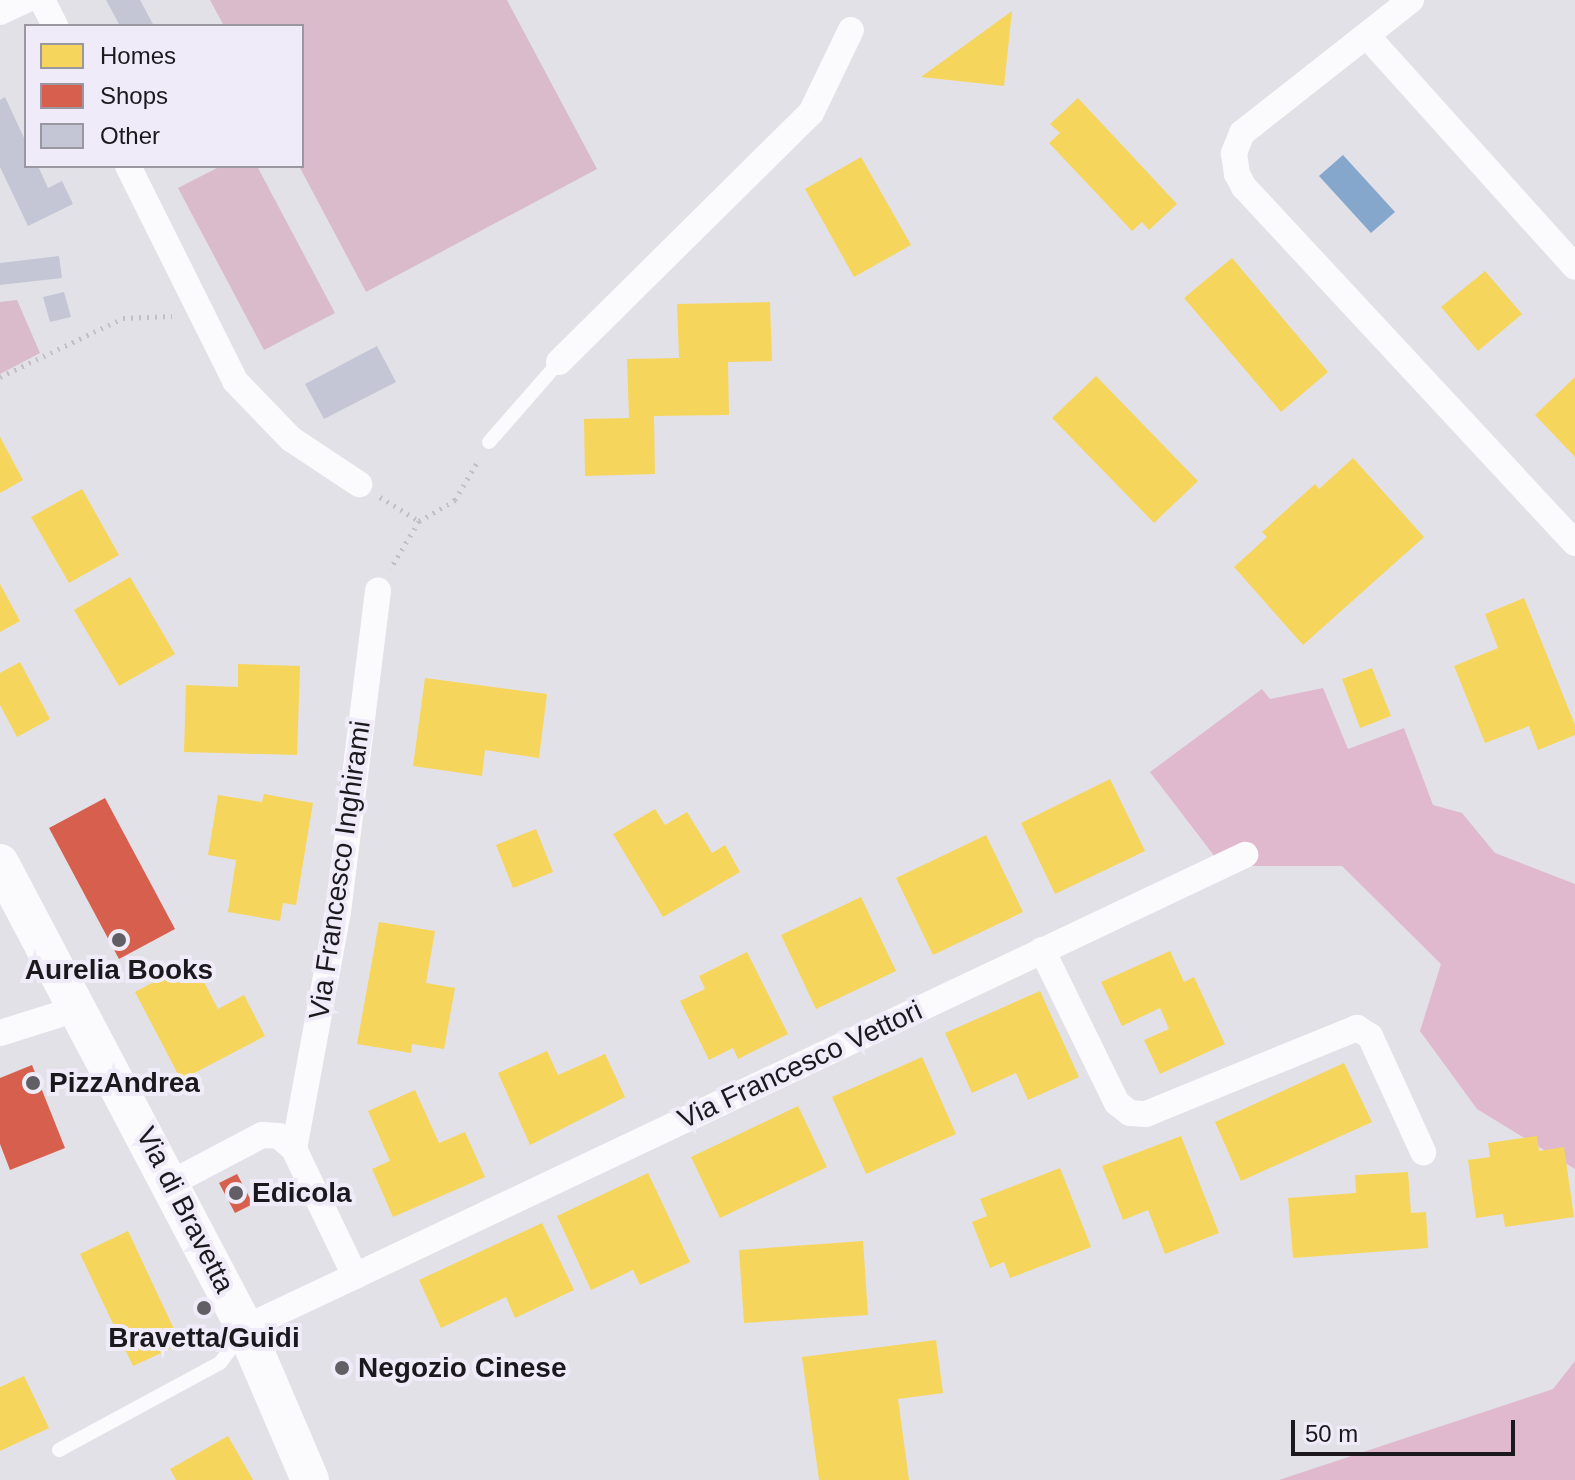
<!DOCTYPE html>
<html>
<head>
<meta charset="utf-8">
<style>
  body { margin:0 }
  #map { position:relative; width:1575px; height:1480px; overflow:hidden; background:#e3e1e8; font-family:Helvetica,sans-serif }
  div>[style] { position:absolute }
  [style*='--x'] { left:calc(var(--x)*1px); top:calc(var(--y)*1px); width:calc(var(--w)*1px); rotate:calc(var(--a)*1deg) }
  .green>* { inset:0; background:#d9bbcb }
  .forest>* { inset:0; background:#e0b9ce }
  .water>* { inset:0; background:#84a7cb }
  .homes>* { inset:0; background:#f6d55c }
  .shops>* { inset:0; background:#d6604d }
  .building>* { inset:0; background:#c4c6d5 }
  .path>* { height:5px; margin-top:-2.5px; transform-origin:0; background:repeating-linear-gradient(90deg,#c2c0c3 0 2px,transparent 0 8px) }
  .lane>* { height:14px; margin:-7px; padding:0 7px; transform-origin:7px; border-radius:7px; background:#fbfafc }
  .street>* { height:26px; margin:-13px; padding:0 13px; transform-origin:13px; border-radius:13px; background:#fbfafc }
  .secondary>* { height:38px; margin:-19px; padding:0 19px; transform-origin:19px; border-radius:19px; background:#fbfafc }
  .dots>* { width:22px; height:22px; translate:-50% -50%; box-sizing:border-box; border:4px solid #efebf9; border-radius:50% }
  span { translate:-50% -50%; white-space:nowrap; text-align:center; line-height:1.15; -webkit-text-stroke:8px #efebf9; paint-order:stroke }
  .street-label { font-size:28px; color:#1b191e }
  .poi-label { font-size:28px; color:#1b191e; font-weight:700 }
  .left { translate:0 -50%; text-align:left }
  .legend { position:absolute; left:24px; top:24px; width:280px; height:144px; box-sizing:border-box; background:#efebf9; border:2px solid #9a97a1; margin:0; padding:10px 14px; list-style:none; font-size:24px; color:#1b191e }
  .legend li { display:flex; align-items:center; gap:16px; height:40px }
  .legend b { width:40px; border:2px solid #9a97a1 }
  .scale { position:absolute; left:1291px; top:1420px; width:224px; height:36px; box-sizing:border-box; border:4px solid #1b191e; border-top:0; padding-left:10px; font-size:24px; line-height:28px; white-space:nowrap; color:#1b191e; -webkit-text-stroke:6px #efebf9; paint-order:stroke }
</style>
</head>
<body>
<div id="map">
  <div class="green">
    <div style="clip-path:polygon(210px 0,507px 0,597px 169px,366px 292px,299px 166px,302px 26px,224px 26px)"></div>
    <div style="clip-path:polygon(221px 166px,257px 166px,335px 313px,264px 350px,178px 188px)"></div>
    <div style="clip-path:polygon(17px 300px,40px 353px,0 374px,0 302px)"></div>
  </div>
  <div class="forest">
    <div style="clip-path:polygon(1323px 688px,1348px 749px,1404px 728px,1433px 805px,1462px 813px,1495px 853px,1575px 884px,1575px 1169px,1477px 1109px,1420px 1031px,1441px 964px,1342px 866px,1222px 866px,1150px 772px,1262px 689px,1270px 699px)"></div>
    <div style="clip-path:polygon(1575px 1361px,1575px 1480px,1279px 1480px,1553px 1389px)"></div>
  </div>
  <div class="water">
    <div style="clip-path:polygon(1343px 155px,1395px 212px,1371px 233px,1319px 176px)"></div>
  </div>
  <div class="homes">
    <div style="clip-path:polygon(1012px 11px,1004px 86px,921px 77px)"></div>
    <div style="clip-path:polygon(1078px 98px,1177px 204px,1149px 230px,1142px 222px,1132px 231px,1049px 143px,1060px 133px,1050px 124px)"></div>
    <div style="clip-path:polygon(861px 157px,911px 245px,854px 277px,805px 189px)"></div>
    <div style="clip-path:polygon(1232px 258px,1328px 372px,1281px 412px,1184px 298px)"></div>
    <div style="clip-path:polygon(1485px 271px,1522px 314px,1478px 351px,1441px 307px)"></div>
    <div style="clip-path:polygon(770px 302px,772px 361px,728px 362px,729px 415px,654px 416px,655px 474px,585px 476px,584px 419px,629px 418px,627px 359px,679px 358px,677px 304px)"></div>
    <div style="clip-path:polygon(1096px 376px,1198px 481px,1154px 523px,1052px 418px)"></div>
    <div style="clip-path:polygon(1575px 377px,1575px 457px,1535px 415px)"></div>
    <div style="clip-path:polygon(0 437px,23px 480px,0 493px)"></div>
    <div style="clip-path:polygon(1353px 458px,1424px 537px,1303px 645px,1234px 567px,1267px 537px,1262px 532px,1315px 484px,1319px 489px)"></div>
    <div style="clip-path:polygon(82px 489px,119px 555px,69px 583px,31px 517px)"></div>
    <div style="clip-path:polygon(130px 577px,175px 654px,119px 686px,74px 610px)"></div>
    <div style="clip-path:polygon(0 584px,20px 621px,0 632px)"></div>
    <div style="clip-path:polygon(1524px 598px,1575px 725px,1575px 735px,1538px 750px,1529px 726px,1485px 743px,1454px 666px,1498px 648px,1485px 614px)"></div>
    <div style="clip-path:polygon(20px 662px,50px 719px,17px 737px,0 705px,0 673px)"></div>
    <div style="clip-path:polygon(238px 664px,300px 666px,297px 755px,184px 752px,186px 685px,238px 687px)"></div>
    <div style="clip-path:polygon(1372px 668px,1391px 716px,1360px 728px,1342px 679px)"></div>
    <div style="clip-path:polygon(425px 678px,547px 694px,539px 758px,485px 750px,482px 776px,413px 766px)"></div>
    <div style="clip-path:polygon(1110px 779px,1145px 851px,1055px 894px,1021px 823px)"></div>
    <div style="clip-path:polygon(264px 794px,313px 803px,296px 905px,283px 903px,280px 921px,228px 912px,236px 860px,208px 855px,218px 795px,262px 802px)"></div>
    <div style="clip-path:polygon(655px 809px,665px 825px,687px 812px,712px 853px,725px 845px,740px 872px,663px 917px,613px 834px)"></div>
    <div style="clip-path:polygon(536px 829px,553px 872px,513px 888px,496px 845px)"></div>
    <div style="clip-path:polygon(986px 835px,1023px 912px,933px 955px,896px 878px)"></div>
    <div style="clip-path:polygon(861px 897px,896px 971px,816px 1009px,781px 935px)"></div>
    <div style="clip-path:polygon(379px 922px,435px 931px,426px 983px,455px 988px,444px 1049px,412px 1044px,411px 1053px,357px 1044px)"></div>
    <div style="clip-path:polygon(1170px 951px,1184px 982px,1194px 977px,1225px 1044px,1160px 1074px,1144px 1040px,1169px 1029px,1160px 1008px,1122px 1026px,1101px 982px)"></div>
    <div style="clip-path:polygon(747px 952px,788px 1034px,738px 1059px,733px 1048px,709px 1060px,680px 1001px,705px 989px,699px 976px)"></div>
    <div style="clip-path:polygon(193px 961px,218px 1009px,244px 995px,265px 1036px,181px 1080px,135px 992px)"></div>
    <div style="clip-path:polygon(1040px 991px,1079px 1077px,1028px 1100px,1016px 1073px,972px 1093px,945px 1033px)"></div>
    <div style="clip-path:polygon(547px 1051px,558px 1075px,605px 1054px,625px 1097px,530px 1145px,498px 1073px)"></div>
    <div style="clip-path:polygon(922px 1057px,956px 1134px,866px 1174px,832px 1097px)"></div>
    <div style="clip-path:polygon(1344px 1063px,1372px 1122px,1241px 1181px,1215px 1122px)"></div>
    <div style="clip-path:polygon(415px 1090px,439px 1143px,465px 1132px,485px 1177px,393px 1217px,372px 1169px,390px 1161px,368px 1111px)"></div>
    <div style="clip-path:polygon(798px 1106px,827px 1167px,720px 1218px,691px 1157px)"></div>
    <div style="clip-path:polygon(1181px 1136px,1219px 1233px,1165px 1254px,1148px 1210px,1123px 1220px,1102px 1166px)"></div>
    <div style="clip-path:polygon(1537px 1136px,1539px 1151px,1564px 1147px,1574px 1217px,1505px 1227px,1503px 1214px,1476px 1218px,1468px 1160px,1490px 1157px,1488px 1143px)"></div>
    <div style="clip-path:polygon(1060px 1168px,1091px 1247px,1010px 1278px,1004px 1262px,990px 1268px,972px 1222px,987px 1216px,980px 1199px)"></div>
    <div style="clip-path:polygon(1408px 1172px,1411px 1213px,1426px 1212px,1428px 1248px,1293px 1258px,1288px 1198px,1356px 1193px,1355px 1175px)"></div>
    <div style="clip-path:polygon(648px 1173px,690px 1262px,640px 1285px,633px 1270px,591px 1290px,557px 1216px)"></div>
    <div style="clip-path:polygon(542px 1223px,574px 1290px,515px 1318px,506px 1297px,441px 1328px,419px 1280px)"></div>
    <div style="clip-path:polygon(128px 1231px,181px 1344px,133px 1366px,80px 1254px)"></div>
    <div style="clip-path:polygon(863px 1241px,868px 1315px,744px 1323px,739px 1250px)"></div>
    <div style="clip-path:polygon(936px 1340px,943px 1393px,898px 1399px,909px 1480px,819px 1480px,802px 1357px)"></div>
    <div style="clip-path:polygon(24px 1376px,49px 1428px,0 1451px,0 1387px)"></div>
    <div style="clip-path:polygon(228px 1436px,253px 1480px,176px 1480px,170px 1469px)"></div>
  </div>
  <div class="shops">
    <div style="clip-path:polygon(105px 798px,175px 929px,119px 959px,49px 828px)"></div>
    <div style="clip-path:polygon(32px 1065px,65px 1148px,10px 1170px,0 1144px,0 1078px)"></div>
    <div style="clip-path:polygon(237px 1174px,253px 1204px,235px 1213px,219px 1183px)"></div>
  </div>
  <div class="building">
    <div style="clip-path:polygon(106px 0,140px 0,154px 26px,120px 26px)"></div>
    <div style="clip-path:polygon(5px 97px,26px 142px,26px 166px,38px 166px,48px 188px,62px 181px,73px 204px,28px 226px,0 167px,0 100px)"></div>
    <div style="clip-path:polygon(59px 256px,62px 278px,0 285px,0 263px)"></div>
    <div style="clip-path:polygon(64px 292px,71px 317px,50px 322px,43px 297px)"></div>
    <div style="clip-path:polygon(377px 346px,396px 382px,324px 419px,305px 384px)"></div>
  </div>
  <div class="path">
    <div style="--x:0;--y:377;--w:136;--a:-25.6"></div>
    <div style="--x:123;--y:318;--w:49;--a:-2.3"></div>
    <div style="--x:380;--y:497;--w:46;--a:31.6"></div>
    <div style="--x:419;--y:521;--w:56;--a:121.1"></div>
    <div style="--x:419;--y:521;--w:42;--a:-30.3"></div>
    <div style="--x:455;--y:500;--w:45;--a:-59.5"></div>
  </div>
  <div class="lane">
    <div style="--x:489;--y:442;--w:106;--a:-48.8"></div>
    <div style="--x:59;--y:1450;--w:183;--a:-28.4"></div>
    <div style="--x:220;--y:1363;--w:39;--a:-53"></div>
  </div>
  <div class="street">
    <div style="--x:42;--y:0;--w:29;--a:63"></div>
    <div style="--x:1411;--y:0;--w:215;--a:141.8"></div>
    <div style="--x:1242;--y:133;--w:22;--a:112"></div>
    <div style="--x:1234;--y:153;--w:21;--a:82"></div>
    <div style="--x:1237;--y:174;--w:15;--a:62"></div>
    <div style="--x:1244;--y:187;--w:486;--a:47.1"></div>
    <div style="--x:0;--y:12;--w:29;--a:-25"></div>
    <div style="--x:1368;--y:37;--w:309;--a:48"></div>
    <div style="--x:128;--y:166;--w:240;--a:63.5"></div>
    <div style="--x:235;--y:381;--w:81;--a:46"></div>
    <div style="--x:291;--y:439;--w:82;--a:33.5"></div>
    <div style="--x:559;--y:362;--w:354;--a:-44.7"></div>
    <div style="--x:811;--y:113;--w:92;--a:-64.3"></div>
    <div style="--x:1042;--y:950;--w:170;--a:63.9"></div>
    <div style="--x:1117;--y:1103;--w:16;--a:38"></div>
    <div style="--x:1130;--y:1113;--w:16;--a:4"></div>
    <div style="--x:1146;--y:1114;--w:228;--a:-22.2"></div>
    <div style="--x:1357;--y:1028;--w:15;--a:32"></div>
    <div style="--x:1370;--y:1036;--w:128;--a:65.4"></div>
    <div style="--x:0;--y:1033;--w:84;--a:-17.4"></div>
    <div style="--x:294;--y:1149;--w:241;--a:-79.5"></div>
    <div style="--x:338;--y:912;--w:324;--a:-82.9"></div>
    <div style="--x:171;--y:1183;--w:103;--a:-27.8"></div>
    <div style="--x:262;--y:1135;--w:17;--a:3"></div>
    <div style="--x:279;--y:1136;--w:20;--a:41"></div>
    <div style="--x:294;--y:1149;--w:141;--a:64.3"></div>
    <div style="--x:355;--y:1276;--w:122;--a:154.7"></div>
    <div style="--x:355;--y:1276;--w:985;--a:-25.32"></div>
  </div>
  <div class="secondary">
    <div style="--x:0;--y:863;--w:526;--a:62.22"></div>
    <div style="--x:245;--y:1328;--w:165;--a:66.8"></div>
  </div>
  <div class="dots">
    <div style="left:119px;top:940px;background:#615f65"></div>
    <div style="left:33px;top:1083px;background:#615f65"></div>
    <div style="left:236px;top:1193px;background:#615f65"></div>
    <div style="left:204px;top:1308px;background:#615f65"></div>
    <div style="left:342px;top:1368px;background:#615f65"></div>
  </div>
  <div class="street-label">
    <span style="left:340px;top:870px;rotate:-82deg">Via Francesco Inghirami</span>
    <span style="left:800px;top:1065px;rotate:-25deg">Via Francesco Vettori</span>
    <span style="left:185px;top:1210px;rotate:63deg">Via di Bravetta</span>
  </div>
  <div class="poi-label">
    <span style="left:119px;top:970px">Aurelia Books</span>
    <span class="left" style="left:49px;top:1083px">PizzAndrea</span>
    <span class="left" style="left:252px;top:1193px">Edicola</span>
    <span style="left:204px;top:1338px">Bravetta/Guidi</span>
    <span class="left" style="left:358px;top:1368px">Negozio Cinese</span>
  </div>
  <ul class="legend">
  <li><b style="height:22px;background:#f6d55c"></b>Homes</li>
  <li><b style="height:22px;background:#d6604d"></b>Shops</li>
  <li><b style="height:22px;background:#c4c6d5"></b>Other</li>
  </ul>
  <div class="scale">50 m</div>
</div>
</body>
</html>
